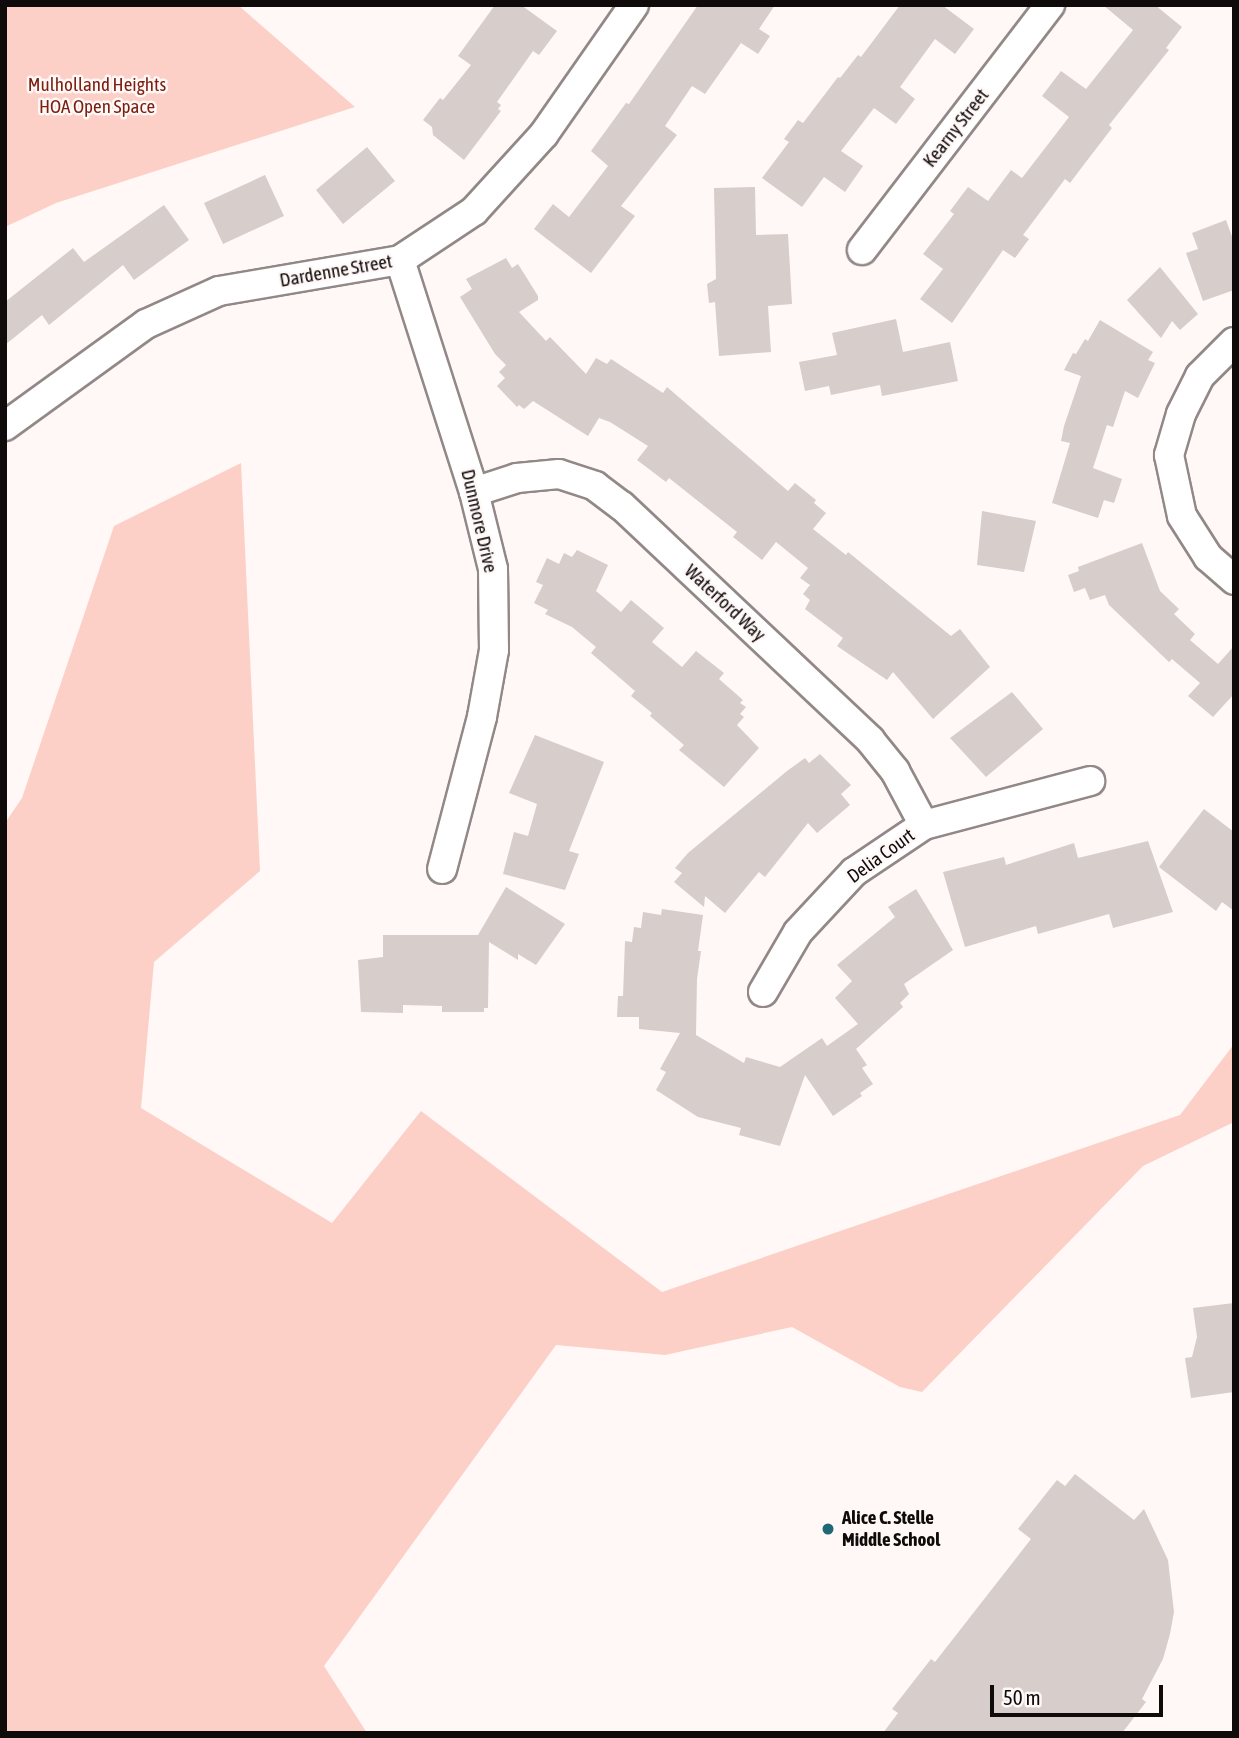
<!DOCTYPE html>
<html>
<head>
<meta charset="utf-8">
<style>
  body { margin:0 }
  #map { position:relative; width:1239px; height:1738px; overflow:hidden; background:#fff8f7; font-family:"Asap Condensed",sans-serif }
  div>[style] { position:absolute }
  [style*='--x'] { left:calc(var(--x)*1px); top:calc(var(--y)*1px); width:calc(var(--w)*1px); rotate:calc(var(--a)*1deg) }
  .green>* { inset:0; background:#fcd0c6 }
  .building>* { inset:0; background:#d7cdcb }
  .roads { filter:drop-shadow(2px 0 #928987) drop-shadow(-2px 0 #928987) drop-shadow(0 2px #928987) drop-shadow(0 -2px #928987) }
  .minor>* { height:28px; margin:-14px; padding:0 14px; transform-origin:14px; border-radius:14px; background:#fff }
  .dots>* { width:19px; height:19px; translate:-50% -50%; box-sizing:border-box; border:4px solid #fff8f7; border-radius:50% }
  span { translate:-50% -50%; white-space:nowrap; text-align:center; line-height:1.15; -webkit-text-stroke:5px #fff8f7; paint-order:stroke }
  .park-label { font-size:19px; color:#7b2011 }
  .street-label { font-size:19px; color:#0e0b0a }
  .poi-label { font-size:19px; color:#0e0b0a; font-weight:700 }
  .left { translate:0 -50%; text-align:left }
  .frame { position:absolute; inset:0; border:7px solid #0e0b0a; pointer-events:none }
  .scale { position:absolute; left:990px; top:1685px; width:173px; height:32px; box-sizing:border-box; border:4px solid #0e0b0a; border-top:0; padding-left:9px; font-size:21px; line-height:24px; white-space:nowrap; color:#0e0b0a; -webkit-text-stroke:5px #fff8f7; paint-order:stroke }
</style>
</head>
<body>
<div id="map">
  <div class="green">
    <div style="clip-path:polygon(5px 5px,238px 5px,355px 107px,56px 203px,5px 227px)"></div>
    <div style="clip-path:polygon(241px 463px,260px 871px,154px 962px,141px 1108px,332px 1223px,421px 1111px,662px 1292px,1180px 1115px,1234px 1044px,1234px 1122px,1143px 1166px,922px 1392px,900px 1387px,792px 1327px,665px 1355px,556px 1345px,324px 1666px,367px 1733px,5px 1733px,5px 823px,22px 798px,114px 526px)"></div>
  </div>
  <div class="building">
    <div style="clip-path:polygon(495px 5px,521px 5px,557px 31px,539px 55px,533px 51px,497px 102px,501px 105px,498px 109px,501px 111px,464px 160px,433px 135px,432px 127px,423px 120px,440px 98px,443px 100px,471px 65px,458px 56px)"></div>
    <div style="clip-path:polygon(698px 5px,775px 5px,759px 29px,770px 36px,758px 54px,741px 43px,705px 94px,692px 86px,665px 126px,677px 135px,621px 206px,635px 216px,591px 273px,534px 229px,553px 204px,569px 217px,608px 166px,591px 151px,626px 103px,629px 104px)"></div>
    <div style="clip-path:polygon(900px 5px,942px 5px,974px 29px,955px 54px,935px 39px,900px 87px,915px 99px,896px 124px,874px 108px,841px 151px,863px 166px,845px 192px,824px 177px,802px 207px,762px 178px,789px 142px,784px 139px,798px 120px,803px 123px,838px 77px,840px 78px,858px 55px,861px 57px)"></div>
    <div style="clip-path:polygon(1103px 5px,1155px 5px,1182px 27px,1166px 48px,1169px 50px,1109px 125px,1112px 128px,1079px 171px,1070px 183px,1065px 179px,1023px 235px,1029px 239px,1015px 258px,1003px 250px,952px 323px,920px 299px,943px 269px,923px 254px,954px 214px,950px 211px,968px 187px,988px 201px,1011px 170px,1022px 178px,1069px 117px,1042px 96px,1061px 71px,1086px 89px,1133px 30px)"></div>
    <div style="clip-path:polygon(367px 147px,395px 181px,343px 224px,316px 190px)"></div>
    <div style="clip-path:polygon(265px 175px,284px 216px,223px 244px,204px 203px)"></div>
    <div style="clip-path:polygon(755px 187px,756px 235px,788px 234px,792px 304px,768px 306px,771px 352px,719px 356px,715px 302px,709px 303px,707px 284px,716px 279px,714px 188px)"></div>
    <div style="clip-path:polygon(164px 205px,189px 240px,134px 280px,123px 265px,49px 325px,42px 315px,5px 345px,5px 302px,73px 248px,84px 262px)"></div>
    <div style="clip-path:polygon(1226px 220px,1234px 242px,1234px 290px,1203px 301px,1186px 253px,1198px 249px,1192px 233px)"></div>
    <div style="clip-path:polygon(506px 258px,512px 268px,518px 264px,538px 296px,538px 300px,519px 312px,546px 341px,550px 337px,586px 374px,596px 358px,607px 364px,611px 359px,663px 393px,667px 387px,788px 491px,795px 483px,816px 500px,814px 503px,826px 513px,813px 529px,846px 555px,848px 552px,951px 636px,960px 629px,990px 667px,933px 719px,893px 672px,887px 680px,837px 646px,843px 638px,805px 609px,810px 600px,803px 594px,810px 585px,800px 578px,808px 568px,776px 542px,762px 560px,733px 537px,737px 532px,669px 478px,666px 482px,637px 460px,648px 446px,610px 422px,599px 418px,588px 436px,533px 401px,524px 409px,519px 405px,517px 407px,497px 386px,505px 378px,499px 372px,506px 365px,495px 354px,460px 297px,472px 289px,466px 279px)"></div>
    <div style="clip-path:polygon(1160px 267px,1198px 314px,1180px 330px,1172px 321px,1161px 338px,1127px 300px)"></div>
    <div style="clip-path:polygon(896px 319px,903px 352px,950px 342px,958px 381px,882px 396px,880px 385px,831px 395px,829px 386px,805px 391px,799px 362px,837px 355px,832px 333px)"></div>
    <div style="clip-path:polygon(1100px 320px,1153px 352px,1148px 360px,1155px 363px,1138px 398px,1125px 391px,1113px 427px,1107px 425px,1093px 468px,1122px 479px,1114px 503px,1104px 500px,1098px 518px,1052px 503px,1070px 443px,1061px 441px,1064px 426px,1081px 376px,1064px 370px,1073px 353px,1076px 354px,1085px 339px,1088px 341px)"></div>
    <div style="clip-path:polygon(982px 511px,1036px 521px,1024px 572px,977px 565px)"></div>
    <div style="clip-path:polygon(1142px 543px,1160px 591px,1179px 609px,1174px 614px,1195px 634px,1190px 640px,1218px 664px,1234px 646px,1234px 694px,1213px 717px,1188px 696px,1200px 683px,1172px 659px,1169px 662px,1109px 605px,1105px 595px,1090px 600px,1085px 588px,1074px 592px,1068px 575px,1079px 571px,1078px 567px)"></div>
    <div style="clip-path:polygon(577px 550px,608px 565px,596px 591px,621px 612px,631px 600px,664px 628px,652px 642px,682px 667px,696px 651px,724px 673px,719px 679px,743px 700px,740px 703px,746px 707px,740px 714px,744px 717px,737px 725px,759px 748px,724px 787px,679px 750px,684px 745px,650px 716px,652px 713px,631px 696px,635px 691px,591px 653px,596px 647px,572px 627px,545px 614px,548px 610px,534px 603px,543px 585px,536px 582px,547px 558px,559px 564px,564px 553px,572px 557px)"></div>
    <div style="clip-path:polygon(1012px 692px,1043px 729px,986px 777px,950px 738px)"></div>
    <div style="clip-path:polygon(535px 735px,604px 762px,569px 851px,579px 854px,565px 890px,503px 874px,514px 832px,528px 836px,537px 804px,509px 793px)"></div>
    <div style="clip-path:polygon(820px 754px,851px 785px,841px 794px,850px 805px,817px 833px,808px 823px,765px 877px,759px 872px,725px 913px,705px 896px,704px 907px,674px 882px,682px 873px,675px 868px,688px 853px,787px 771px,805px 758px,809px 763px)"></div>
    <div style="clip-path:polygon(1204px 809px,1234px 832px,1234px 911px,1222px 902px,1216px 911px,1159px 867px)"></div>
    <div style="clip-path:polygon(1148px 841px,1173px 912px,1113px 928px,1109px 914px,1038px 934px,1036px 926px,965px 947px,943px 872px,1004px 857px,1006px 865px,1074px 843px,1078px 858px)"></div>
    <div style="clip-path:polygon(506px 887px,565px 924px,536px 965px,518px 954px,518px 960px,489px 942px,488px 1008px,484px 1008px,484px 1012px,442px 1012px,442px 1006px,403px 1005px,403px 1013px,361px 1012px,358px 960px,383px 957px,383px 935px,478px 935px)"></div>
    <div style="clip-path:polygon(916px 889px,953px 950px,904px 984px,909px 994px,900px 1003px,903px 1007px,856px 1049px,867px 1065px,862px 1068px,873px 1084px,860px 1093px,862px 1096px,833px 1116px,805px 1075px,780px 1146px,739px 1135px,741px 1128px,698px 1117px,656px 1090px,666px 1072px,660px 1069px,680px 1033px,639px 1029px,639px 1017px,617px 1017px,618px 996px,623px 996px,625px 941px,632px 942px,634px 927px,641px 928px,643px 912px,661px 915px,662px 909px,703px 915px,698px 951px,701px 951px,697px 979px,696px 1035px,744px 1063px,746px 1057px,780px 1067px,822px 1038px,827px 1046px,858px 1024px,835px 998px,852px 981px,837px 965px,895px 917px,888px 907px)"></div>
    <div style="clip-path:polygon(1234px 1303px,1234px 1392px,1191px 1398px,1185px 1358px,1192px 1357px,1197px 1337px,1193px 1308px)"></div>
    <div style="clip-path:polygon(1075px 1474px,1134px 1520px,1144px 1509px,1168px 1560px,1174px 1612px,1170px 1634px,1163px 1659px,1142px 1699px,1146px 1702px,1122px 1733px,883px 1733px,898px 1713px,892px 1709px,931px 1659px,935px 1662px,1031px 1539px,1018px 1529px,1057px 1480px,1065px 1486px)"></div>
  </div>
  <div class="roads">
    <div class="minor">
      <div style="--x:862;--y:250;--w:309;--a:-52.5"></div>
      <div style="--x:400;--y:260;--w:244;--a:72.3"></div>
      <div style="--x:474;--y:492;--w:79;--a:76.1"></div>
      <div style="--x:493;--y:569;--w:81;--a:89.3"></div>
      <div style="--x:494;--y:650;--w:68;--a:100.2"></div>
      <div style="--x:482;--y:717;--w:157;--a:104.7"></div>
      <div style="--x:1234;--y:342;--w:48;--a:135"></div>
      <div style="--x:1200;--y:376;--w:42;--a:116.6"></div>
      <div style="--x:1181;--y:414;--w:43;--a:106.3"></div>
      <div style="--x:1169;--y:455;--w:62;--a:78"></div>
      <div style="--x:1182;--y:516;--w:49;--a:57.6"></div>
      <div style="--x:1208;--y:557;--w:35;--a:41"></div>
      <div style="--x:5;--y:426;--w:174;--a:-35.9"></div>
      <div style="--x:146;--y:324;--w:80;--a:-24.3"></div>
      <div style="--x:219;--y:291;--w:184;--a:-9.7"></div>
      <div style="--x:400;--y:260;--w:89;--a:-33.5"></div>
      <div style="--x:474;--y:211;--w:104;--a:-47.7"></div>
      <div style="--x:544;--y:134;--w:157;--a:-55.1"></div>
      <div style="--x:474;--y:492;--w:45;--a:-18"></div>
      <div style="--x:517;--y:478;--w:42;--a:-5.4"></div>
      <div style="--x:559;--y:474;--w:38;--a:18"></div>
      <div style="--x:595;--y:486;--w:34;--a:37"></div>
      <div style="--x:622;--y:506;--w:341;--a:43.3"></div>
      <div style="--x:870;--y:740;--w:40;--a:51"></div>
      <div style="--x:895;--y:771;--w:61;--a:61.8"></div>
      <div style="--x:763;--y:992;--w:69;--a:-59.7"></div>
      <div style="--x:798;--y:932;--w:82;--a:-47"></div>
      <div style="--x:854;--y:872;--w:84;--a:-33.9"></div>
      <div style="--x:924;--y:825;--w:172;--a:-14.8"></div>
    </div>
  </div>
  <div class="dots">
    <div style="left:828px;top:1529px;background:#216877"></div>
  </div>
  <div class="park-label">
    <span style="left:97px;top:96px">Mulholland Heights<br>HOA Open Space</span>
  </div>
  <div class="street-label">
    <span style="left:956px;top:128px;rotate:-52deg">Kearny Street</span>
    <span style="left:336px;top:271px;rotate:-10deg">Dardenne Street</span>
    <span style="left:479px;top:521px;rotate:77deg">Dunmore Drive</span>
    <span style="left:725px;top:603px;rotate:43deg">Waterford Way</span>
    <span style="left:881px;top:856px;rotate:-36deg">Delia Court</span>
  </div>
  <div class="poi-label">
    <span class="left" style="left:842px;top:1529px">Alice C. Stelle<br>Middle School</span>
  </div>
  <div class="frame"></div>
  <div class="scale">50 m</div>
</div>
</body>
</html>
